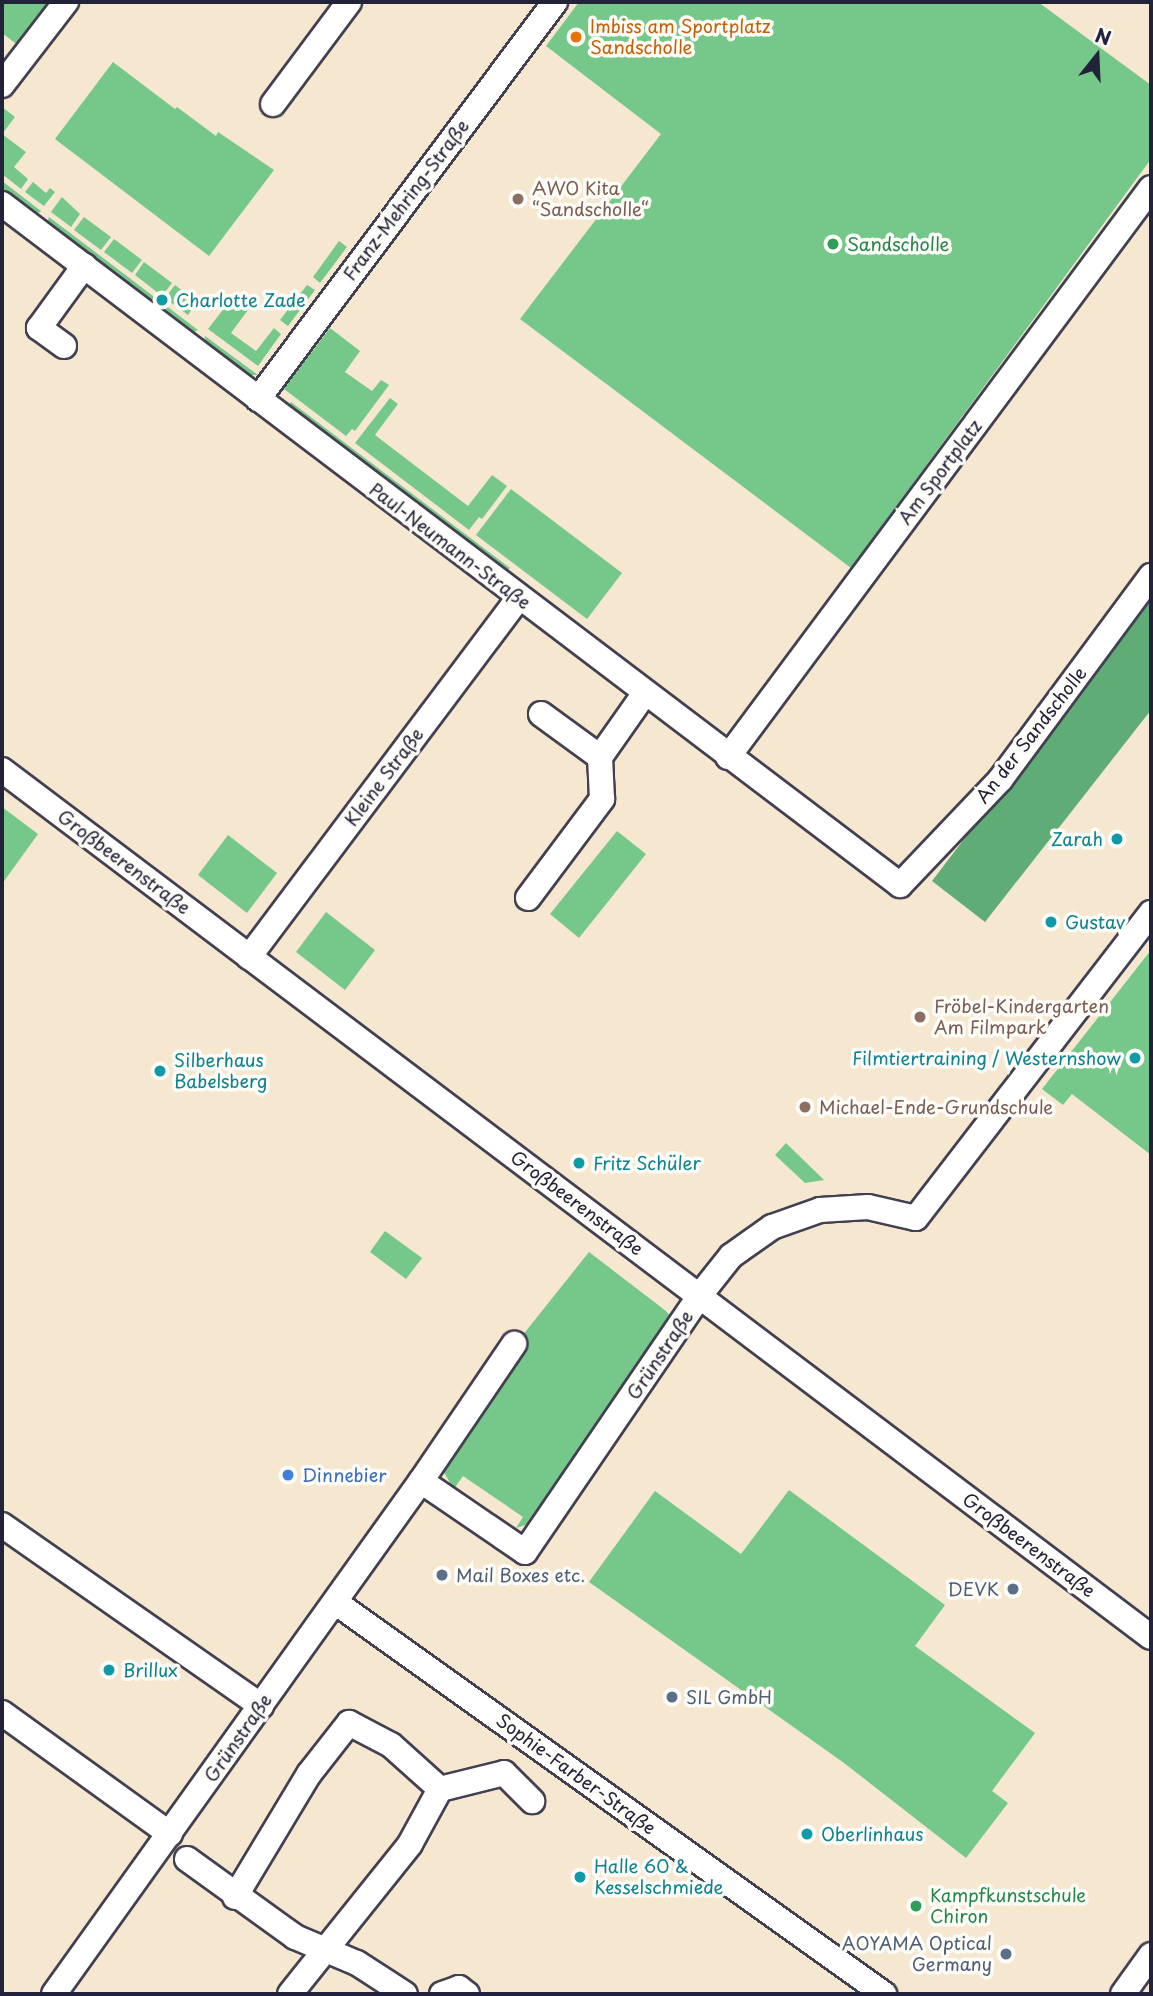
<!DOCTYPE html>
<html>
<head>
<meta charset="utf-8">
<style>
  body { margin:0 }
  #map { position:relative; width:1153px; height:1996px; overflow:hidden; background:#f5e7d0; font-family:"Playpen Sans",sans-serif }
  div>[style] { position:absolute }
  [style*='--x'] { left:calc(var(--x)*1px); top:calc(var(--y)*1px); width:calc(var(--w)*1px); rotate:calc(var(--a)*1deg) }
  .green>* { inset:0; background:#76c88a }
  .forest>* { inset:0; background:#60ac76 }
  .roads { filter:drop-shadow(2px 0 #424051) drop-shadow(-2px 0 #424051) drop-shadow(0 2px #424051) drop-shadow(0 -2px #424051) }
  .minor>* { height:24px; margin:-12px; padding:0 12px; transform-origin:12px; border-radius:12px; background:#fff }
  .dots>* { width:19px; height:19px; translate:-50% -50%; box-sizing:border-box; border:4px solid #fdfcf7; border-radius:50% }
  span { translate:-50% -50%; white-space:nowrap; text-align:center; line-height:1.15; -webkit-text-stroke:7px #fdfcf7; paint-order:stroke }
  .food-label { font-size:18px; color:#c56008 }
  .left { translate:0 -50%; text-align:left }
  .education-label { font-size:18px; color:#785e54 }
  .street-label { font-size:18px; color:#22223b }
  .leisure-label { font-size:18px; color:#27864d }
  .culture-label { font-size:18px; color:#0d838f }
  .right { translate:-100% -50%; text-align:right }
  .shop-label { font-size:18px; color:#366cbe }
  .service-label { font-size:18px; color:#4e5e75 }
  .frame { position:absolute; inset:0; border:4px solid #22223b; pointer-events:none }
  .north { position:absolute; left:1062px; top:21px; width:70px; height:70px; -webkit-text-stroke:5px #fdfcf7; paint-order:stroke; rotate:18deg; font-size:19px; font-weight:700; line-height:28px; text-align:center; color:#22223b }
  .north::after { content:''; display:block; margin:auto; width:24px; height:32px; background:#22223b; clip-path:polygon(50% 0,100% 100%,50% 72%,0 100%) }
</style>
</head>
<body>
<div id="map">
  <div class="green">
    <div style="clip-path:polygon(2px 2px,52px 2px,19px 46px,2px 33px)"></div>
    <div style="clip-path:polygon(579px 2px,1038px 2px,1151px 85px,1151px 159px,851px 568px,520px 319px,661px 134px,546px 46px)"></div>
    <div style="clip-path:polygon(113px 62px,175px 109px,177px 107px,216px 136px,218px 132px,274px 170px,209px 256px,55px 139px)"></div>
    <div style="clip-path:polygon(2px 107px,15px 117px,2px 134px,26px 152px,14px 167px,28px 179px,21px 189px,2px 174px)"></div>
    <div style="clip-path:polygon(2px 181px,41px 211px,36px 215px,2px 189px)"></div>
    <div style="clip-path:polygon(33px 182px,46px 193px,50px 188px,55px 192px,44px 206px,25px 192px)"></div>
    <div style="clip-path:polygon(62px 197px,80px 214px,71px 227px,51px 212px)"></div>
    <div style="clip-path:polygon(49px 217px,198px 330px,192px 333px,47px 223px)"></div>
    <div style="clip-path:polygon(84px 217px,111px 237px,101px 250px,74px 230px)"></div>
    <div style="clip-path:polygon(114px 239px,142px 260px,132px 273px,104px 252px)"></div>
    <div style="clip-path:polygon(339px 241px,347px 247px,320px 283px,313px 277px)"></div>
    <div style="clip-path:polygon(144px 262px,172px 283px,162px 296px,135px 275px)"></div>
    <div style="clip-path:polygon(175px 285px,197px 302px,188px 315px,165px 298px)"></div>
    <div style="clip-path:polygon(307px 285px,315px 290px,288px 326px,280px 320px)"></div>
    <div style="clip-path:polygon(232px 298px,248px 310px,231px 333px,256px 351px,274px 328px,281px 334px,258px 366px,208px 329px)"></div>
    <div style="clip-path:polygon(330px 328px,360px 351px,345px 372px,372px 391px,381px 380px,389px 385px,355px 431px,352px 429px,346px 436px,284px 389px)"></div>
    <div style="clip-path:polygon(205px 336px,258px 375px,248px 375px,204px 342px)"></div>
    <div style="clip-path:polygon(390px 398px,398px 404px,375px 435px,468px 506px,492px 475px,507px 486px,482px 519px,479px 517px,469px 530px,355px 443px)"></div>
    <div style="clip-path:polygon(291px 402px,510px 568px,506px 572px,288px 406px)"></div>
    <div style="clip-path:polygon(511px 489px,622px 573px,587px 619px,476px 535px)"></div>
    <div style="clip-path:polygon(2px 807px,38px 834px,2px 884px)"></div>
    <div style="clip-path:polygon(617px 831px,646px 854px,579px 938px,550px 914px)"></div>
    <div style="clip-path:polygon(228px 835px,277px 873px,247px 913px,198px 875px)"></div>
    <div style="clip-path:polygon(326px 912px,375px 950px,345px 990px,296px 952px)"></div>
    <div style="clip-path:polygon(1151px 950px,1151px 1155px,1072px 1094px,1063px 1105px,1042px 1089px)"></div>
    <div style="clip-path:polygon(786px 1143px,824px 1180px,805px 1183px,775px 1155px)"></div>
    <div style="clip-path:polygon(385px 1231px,422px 1258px,406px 1279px,370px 1252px)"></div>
    <div style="clip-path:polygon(589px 1252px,666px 1311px,675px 1322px,532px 1523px,516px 1528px,523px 1517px,463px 1476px,454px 1489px,443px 1471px,445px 1460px,522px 1336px)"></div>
    <div style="clip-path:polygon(789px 1490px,945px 1605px,915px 1646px,1035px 1733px,992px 1791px,1008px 1803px,966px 1858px,844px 1763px,589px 1582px,655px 1491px,741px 1554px)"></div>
  </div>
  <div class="forest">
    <div style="clip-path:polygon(1151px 595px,1151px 710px,985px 922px,932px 881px)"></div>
  </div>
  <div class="roads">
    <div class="minor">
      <div style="--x:2;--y:85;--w:105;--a:-52.4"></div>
      <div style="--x:273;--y:104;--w:127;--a:-53.3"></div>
      <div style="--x:2;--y:204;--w:1127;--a:37.17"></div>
      <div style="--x:900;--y:885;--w:145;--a:-46.4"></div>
      <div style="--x:1000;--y:780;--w:254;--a:-53.5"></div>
      <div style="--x:64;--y:346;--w:31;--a:-144"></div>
      <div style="--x:39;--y:328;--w:77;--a:-54"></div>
      <div style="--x:258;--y:399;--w:496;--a:-53.2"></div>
      <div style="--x:541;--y:714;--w:73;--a:36.1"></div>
      <div style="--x:600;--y:757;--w:78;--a:-54.9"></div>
      <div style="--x:728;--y:757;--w:709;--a:-53.37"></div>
      <div style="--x:2;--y:770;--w:1439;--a:37.04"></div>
      <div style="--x:528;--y:898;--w:124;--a:-53.2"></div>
      <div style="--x:602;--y:799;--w:42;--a:-92.7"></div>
      <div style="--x:249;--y:957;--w:449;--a:-53.1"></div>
      <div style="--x:421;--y:1481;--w:126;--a:34.3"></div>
      <div style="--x:525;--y:1552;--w:311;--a:-55.7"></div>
      <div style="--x:700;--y:1295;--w:50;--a:-51.5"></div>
      <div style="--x:731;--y:1256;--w:50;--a:-35.3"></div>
      <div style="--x:772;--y:1227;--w:51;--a:-19.5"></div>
      <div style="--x:820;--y:1210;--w:48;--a:-3.6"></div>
      <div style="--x:868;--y:1207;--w:49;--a:12.9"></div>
      <div style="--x:916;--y:1218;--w:385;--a:-52.4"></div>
      <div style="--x:2;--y:1525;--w:316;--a:34.9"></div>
      <div style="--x:335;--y:1602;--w:675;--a:35.53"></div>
      <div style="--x:2;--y:1713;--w:207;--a:35.8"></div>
      <div style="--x:187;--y:1859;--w:133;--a:35.8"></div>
      <div style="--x:295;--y:1937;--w:67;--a:22.8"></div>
      <div style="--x:357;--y:1963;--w:57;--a:32.9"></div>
      <div style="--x:235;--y:1897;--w:144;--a:-59"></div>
      <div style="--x:309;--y:1774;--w:65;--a:-51.9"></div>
      <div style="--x:349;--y:1723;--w:47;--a:27.6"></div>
      <div style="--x:391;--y:1745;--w:66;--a:41.9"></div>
      <div style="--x:54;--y:1994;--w:631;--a:-54.42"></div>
      <div style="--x:421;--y:1481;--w:166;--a:-55.8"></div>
      <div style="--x:290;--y:1994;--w:192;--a:-51.3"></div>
      <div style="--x:410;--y:1844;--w:63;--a:-61.4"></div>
      <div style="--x:440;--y:1789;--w:66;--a:-14"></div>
      <div style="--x:504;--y:1773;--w:40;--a:45"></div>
      <div style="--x:442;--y:1994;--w:18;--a:-19"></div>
      <div style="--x:459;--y:1988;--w:10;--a:37"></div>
      <div style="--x:1123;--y:1994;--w:48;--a:-54.3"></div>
    </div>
  </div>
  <div class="dots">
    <div style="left:576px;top:37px;background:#e8710a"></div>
    <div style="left:518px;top:199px;background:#8d6e63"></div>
    <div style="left:833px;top:244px;background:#2e9e5b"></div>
    <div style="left:162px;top:300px;background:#0f9aa8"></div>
    <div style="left:1117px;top:839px;background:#0f9aa8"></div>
    <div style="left:1051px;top:922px;background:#0f9aa8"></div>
    <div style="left:920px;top:1017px;background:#8d6e63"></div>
    <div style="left:1135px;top:1058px;background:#0f9aa8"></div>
    <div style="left:160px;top:1071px;background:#0f9aa8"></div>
    <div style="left:805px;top:1107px;background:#8d6e63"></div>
    <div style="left:579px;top:1163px;background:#0f9aa8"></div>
    <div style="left:288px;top:1475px;background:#3f7fe0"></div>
    <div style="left:442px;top:1575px;background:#5c6f8a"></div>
    <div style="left:1013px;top:1589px;background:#5c6f8a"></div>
    <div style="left:109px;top:1670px;background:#0f9aa8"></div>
    <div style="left:672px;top:1697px;background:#5c6f8a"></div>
    <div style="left:807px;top:1834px;background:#0f9aa8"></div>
    <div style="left:580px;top:1877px;background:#0f9aa8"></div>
    <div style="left:916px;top:1906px;background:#2e9e5b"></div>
    <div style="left:1006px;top:1954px;background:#5c6f8a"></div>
  </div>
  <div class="food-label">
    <span class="left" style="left:590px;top:37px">Imbiss am Sportplatz<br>Sandscholle</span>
  </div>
  <div class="education-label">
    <span class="left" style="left:532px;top:199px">AWO Kita<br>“Sandscholle“</span>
    <span class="left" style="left:934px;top:1017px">Fröbel-Kindergarten<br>Am Filmpark</span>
    <span class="left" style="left:819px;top:1107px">Michael-Ende-Grundschule</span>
  </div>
  <div class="street-label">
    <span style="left:406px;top:200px;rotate:-53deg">Franz-Mehring-Straße</span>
    <span style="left:940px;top:472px;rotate:-53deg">Am Sportplatz</span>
    <span style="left:450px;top:546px;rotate:37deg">Paul-Neumann-Straße</span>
    <span style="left:1031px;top:735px;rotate:-52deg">An der Sandscholle</span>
    <span style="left:384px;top:777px;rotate:-53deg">Kleine Straße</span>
    <span style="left:124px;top:862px;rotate:37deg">Großbeerenstraße</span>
    <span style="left:577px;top:1203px;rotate:37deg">Großbeerenstraße</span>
    <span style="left:660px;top:1355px;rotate:-56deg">Grünstraße</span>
    <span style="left:1029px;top:1545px;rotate:37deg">Großbeerenstraße</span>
    <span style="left:238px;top:1738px;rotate:-55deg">Grünstraße</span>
    <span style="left:576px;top:1774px;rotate:36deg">Sophie-Farber-Straße</span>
  </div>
  <div class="leisure-label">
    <span class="left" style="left:847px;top:244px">Sandscholle</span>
    <span class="left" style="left:930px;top:1906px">Kampfkunstschule<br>Chiron</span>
  </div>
  <div class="culture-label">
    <span class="left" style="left:176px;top:300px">Charlotte Zade</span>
    <span class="right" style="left:1103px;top:839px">Zarah</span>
    <span class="left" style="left:1065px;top:922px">Gustav</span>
    <span class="right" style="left:1121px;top:1058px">Filmtiertraining / Westernshow</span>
    <span class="left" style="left:174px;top:1071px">Silberhaus<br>Babelsberg</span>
    <span class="left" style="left:593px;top:1163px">Fritz Schüler</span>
    <span class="left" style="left:123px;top:1670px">Brillux</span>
    <span class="left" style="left:821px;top:1834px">Oberlinhaus</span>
    <span class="left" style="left:594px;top:1877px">Halle 60 &amp;<br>Kesselschmiede</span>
  </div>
  <div class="shop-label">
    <span class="left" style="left:302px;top:1475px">Dinnebier</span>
  </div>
  <div class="service-label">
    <span class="left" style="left:456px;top:1575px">Mail Boxes etc.</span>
    <span class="right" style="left:999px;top:1589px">DEVK</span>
    <span class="left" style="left:686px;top:1697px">SIL GmbH</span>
    <span class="right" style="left:992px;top:1954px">AOYAMA Optical<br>Germany</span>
  </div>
  <div class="frame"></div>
  <div class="north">N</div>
</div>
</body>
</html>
